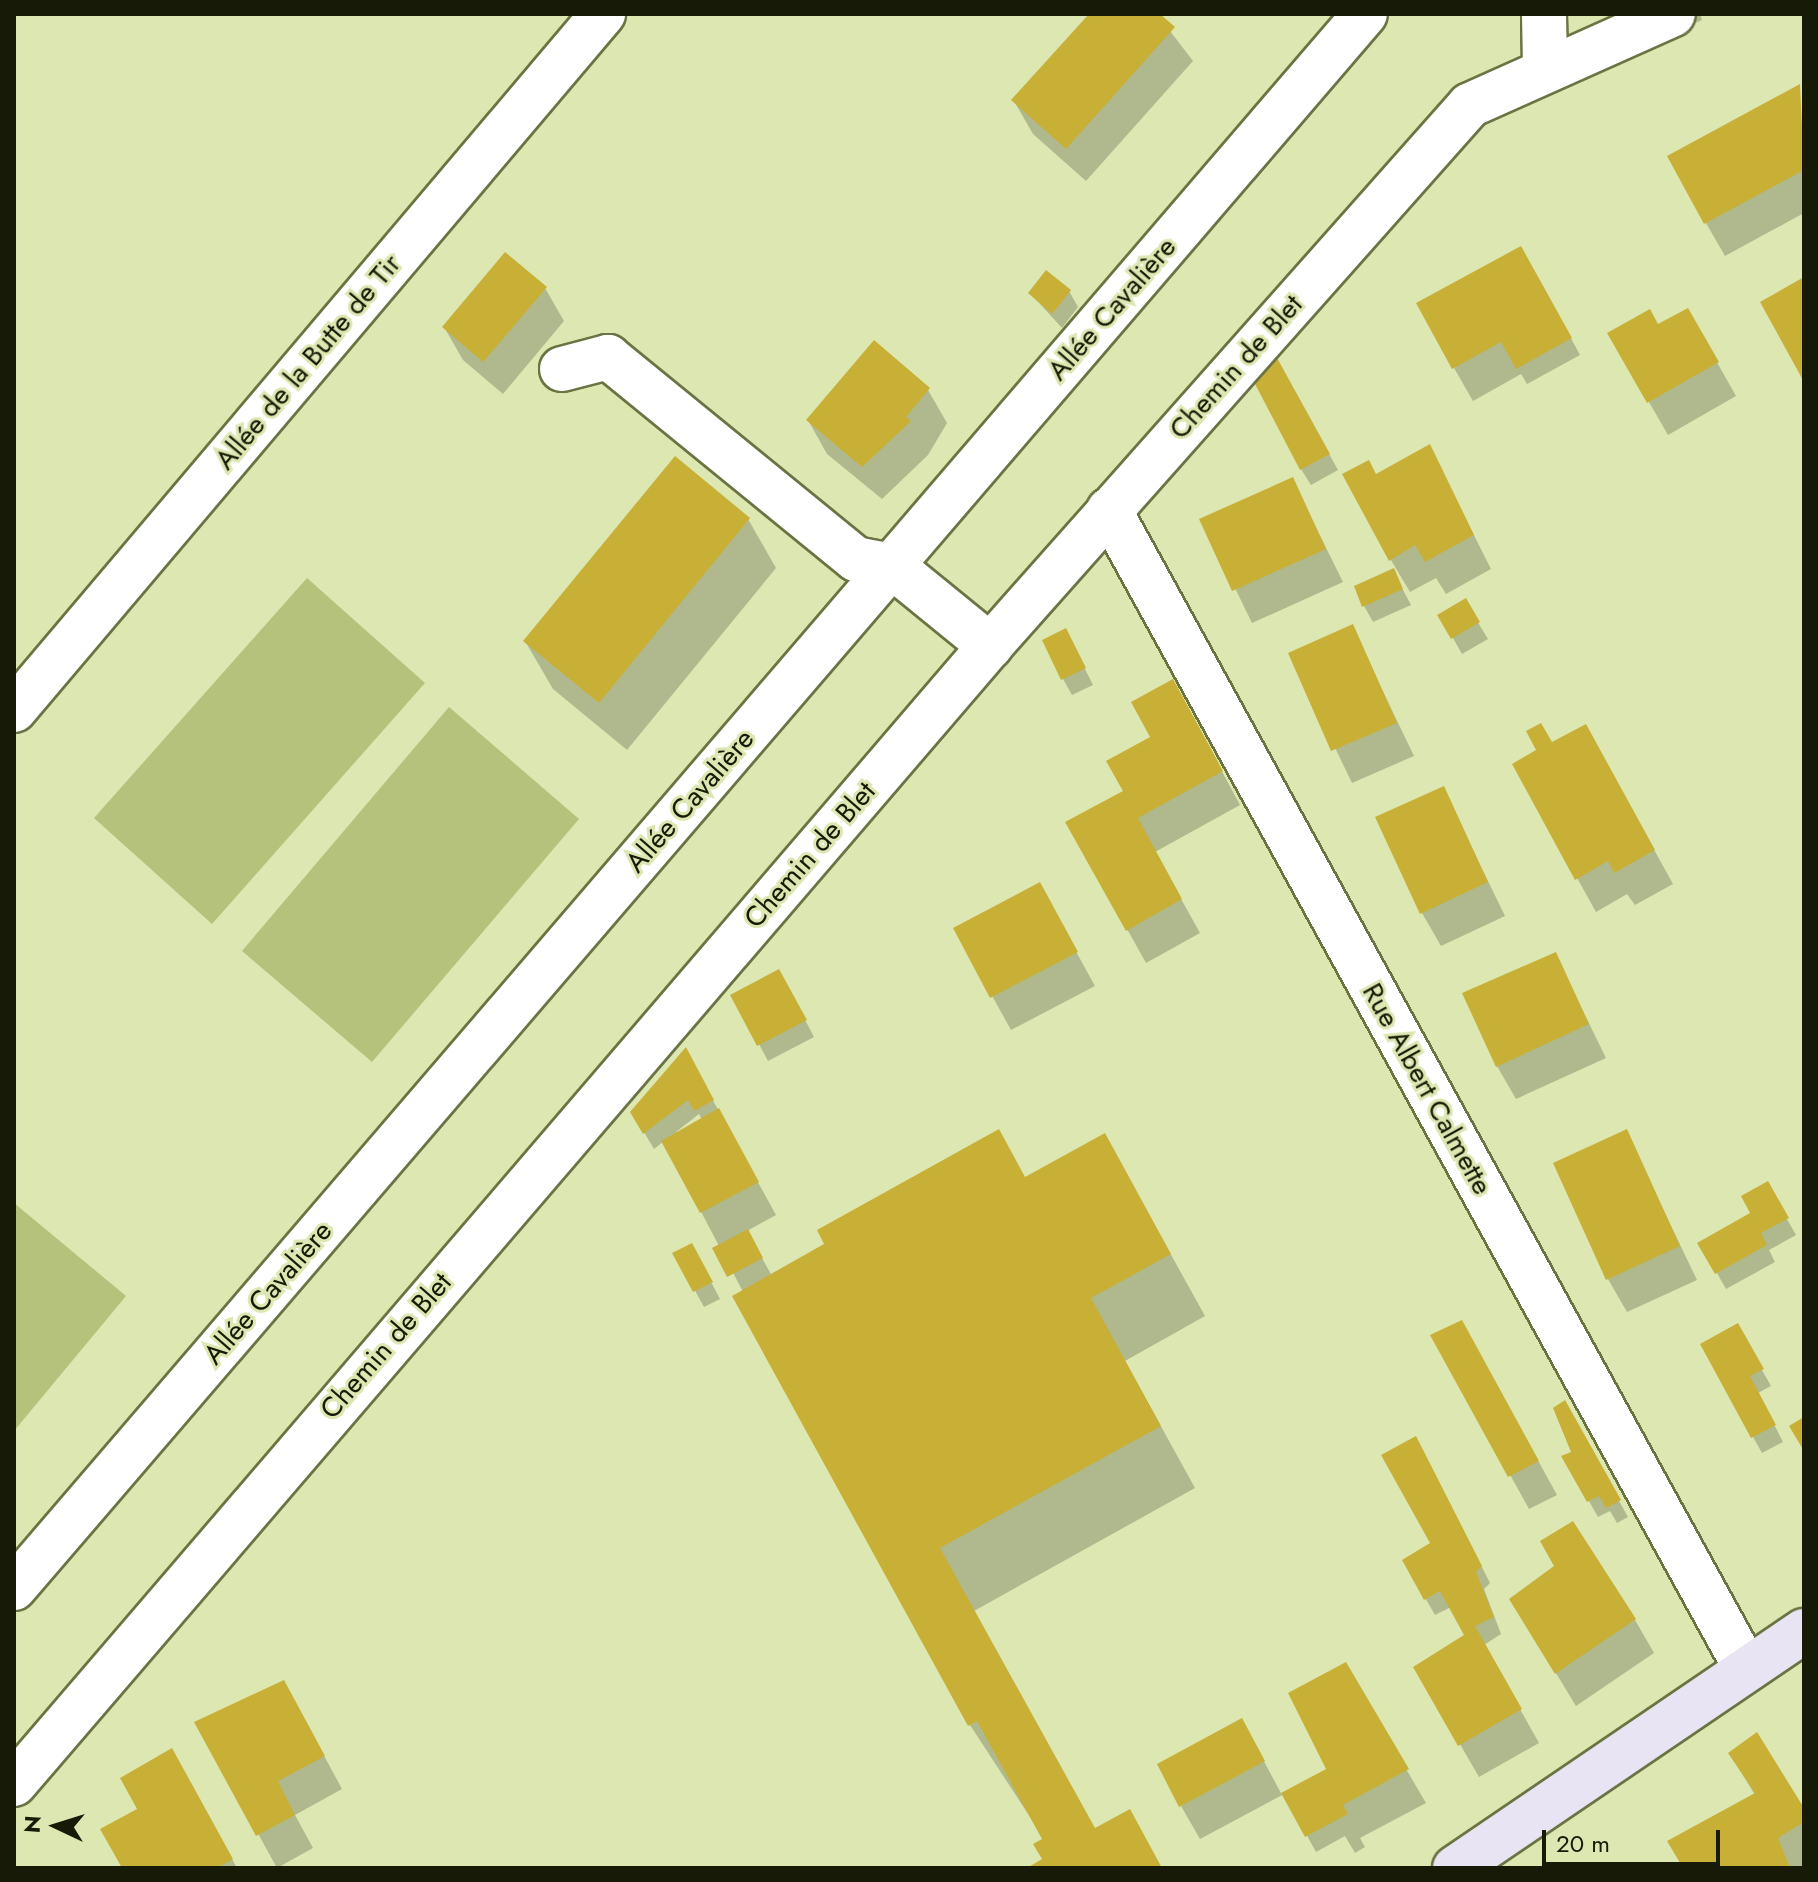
<!DOCTYPE html>
<html>
<head>
<meta charset="utf-8">
<style>
  body { margin:0 }
  #map { position:relative; width:1818px; height:1882px; overflow:hidden; background:#dce7b2; font-family:Jost,sans-serif }
  div>[style] { position:absolute }
  [style*='--x'] { left:calc(var(--x)*1px); top:calc(var(--y)*1px); width:calc(var(--w)*1px); rotate:calc(var(--a)*1deg) }
  .green>* { inset:0; background:#b5c27c }
  .shadow>* { inset:0; background:#0003 }
  .building>* { inset:0; background:#c8b036 }
  .roads { filter:drop-shadow(2px 0 #6a7443) drop-shadow(-2px 0 #6a7443) drop-shadow(0 2px #6a7443) drop-shadow(0 -2px #6a7443) }
  .minor>* { height:44px; margin:-22px; padding:0 22px; transform-origin:22px; border-radius:22px; background:#fff }
  .major>* { height:44px; margin:-22px; padding:0 22px; transform-origin:22px; border-radius:22px; background:#e8e4f3 }
  span { translate:-50% -50%; white-space:nowrap; text-align:center; line-height:1.15; -webkit-text-stroke:6px #dce7b2; paint-order:stroke }
  .street-label { font-size:28px; color:#171a06 }
  .frame { position:absolute; inset:0; border:16px solid #171a06; pointer-events:none }
  .north { position:absolute; left:16px; top:1786px; width:80px; height:80px; -webkit-text-stroke:6px #dce7b2; paint-order:stroke; rotate:274deg; font-size:22px; font-weight:700; line-height:32px; text-align:center; color:#171a06 }
  .north::after { content:''; display:block; margin:auto; width:28px; height:36px; background:#171a06; clip-path:polygon(50% 0,100% 100%,50% 72%,0 100%) }
  .scale { position:absolute; left:1542px; top:1830px; width:178px; height:36px; box-sizing:border-box; border:4px solid #171a06; border-top:0; padding-left:10px; font-size:24px; line-height:28px; white-space:nowrap; color:#171a06; -webkit-text-stroke:6px #dce7b2; paint-order:stroke }
</style>
</head>
<body>
<div id="map">
  <div class="green">
    <div style="clip-path:polygon(307px 578px,425px 683px,212px 924px,94px 818px)"></div>
    <div style="clip-path:polygon(449px 707px,579px 819px,372px 1062px,242px 951px)"></div>
    <div style="clip-path:polygon(14px 1203px,126px 1296px,14px 1431px)"></div>
  </div>
  <div class="shadow">
    <div style="clip-path:polygon(1092px 14px,1157px 14px,1193px 61px,1086px 181px,1033px 134px,1014px 101px)"></div>
    <div style="clip-path:polygon(1617px 14px,1700px 14px,1702px 20px,1637px 49px)"></div>
    <div style="clip-path:polygon(1799px 86px,1804px 213px,1725px 256px,1706px 223px)"></div>
    <div style="clip-path:polygon(1540px 281px,1580px 355px,1527px 384px,1521px 374px,1473px 401px,1454px 368px)"></div>
    <div style="clip-path:polygon(545px 288px,564px 321px,503px 394px,463px 360px,444px 327px)"></div>
    <div style="clip-path:polygon(1069px 291px,1078px 307px,1062px 328px,1030px 293px)"></div>
    <div style="clip-path:polygon(1688px 311px,1736px 396px,1668px 435px,1610px 334px,1658px 327px)"></div>
    <div style="clip-path:polygon(1276px 359px,1338px 470px,1311px 485px,1301px 469px)"></div>
    <div style="clip-path:polygon(928px 390px,947px 423px,928px 455px,882px 499px,827px 454px,808px 420px)"></div>
    <div style="clip-path:polygon(1429px 446px,1491px 569px,1446px 594px,1436px 578px,1410px 592px,1391px 560px,1376px 476px)"></div>
    <div style="clip-path:polygon(1292px 479px,1343px 582px,1252px 623px,1202px 520px)"></div>
    <div style="clip-path:polygon(748px 519px,776px 568px,627px 750px,553px 689px,525px 641px)"></div>
    <div style="clip-path:polygon(1393px 571px,1411px 605px,1373px 622px,1364px 606px)"></div>
    <div style="clip-path:polygon(1465px 601px,1488px 639px,1462px 654px,1440px 615px)"></div>
    <div style="clip-path:polygon(1352px 627px,1414px 756px,1352px 783px,1290px 654px)"></div>
    <div style="clip-path:polygon(1074px 647px,1093px 685px,1072px 695px,1063px 679px)"></div>
    <div style="clip-path:polygon(1191px 714px,1240px 805px,1155px 852px,1200px 933px,1146px 963px,1068px 823px,1125px 792px)"></div>
    <div style="clip-path:polygon(1552px 744px,1604px 759px,1673px 884px,1635px 905px,1627px 894px,1596px 912px,1514px 765px)"></div>
    <div style="clip-path:polygon(1443px 789px,1505px 916px,1441px 946px,1422px 913px)"></div>
    <div style="clip-path:polygon(1048px 901px,1095px 986px,1011px 1030px,955px 929px)"></div>
    <div style="clip-path:polygon(1555px 954px,1606px 1058px,1516px 1099px,1497px 1066px)"></div>
    <div style="clip-path:polygon(788px 987px,814px 1037px,768px 1061px,733px 996px)"></div>
    <div style="clip-path:polygon(evenodd,694px 1066px,776px 1215px,747px 1231px,772px 1276px,1026px 1179px,1139px 1197px,1205px 1316px,1125px 1361px,1195px 1488px,974px 1611px,1095px 1830px,1162px 1868px,1030px 1868px,1044px 1860px,1045px 1840px,970px 1725px,664px 1141px,654px 1149px,632px 1112px,694px 1066px,699px 1114px,702px 1120px,678px 1134px,676px 1132px,699px 1114px)"></div>
    <div style="clip-path:polygon(1626px 1132px,1697px 1280px,1627px 1312px,1608px 1279px)"></div>
    <div style="clip-path:polygon(1767px 1184px,1796px 1235px,1769px 1250px,1775px 1262px,1726px 1289px,1700px 1243px,1752px 1214px)"></div>
    <div style="clip-path:polygon(675px 1254px,700px 1261px,720px 1299px,704px 1307px)"></div>
    <div style="clip-path:polygon(1737px 1326px,1771px 1386px,1758px 1393px,1783px 1442px,1762px 1453px,1753px 1437px)"></div>
    <div style="clip-path:polygon(1433px 1336px,1480px 1355px,1557px 1495px,1529px 1509px)"></div>
    <div style="clip-path:polygon(1565px 1403px,1628px 1517px,1617px 1523px,1610px 1511px,1598px 1517px,1564px 1457px,1573px 1453px)"></div>
    <div style="clip-path:polygon(1425px 1455px,1490px 1583px,1484px 1589px,1501px 1634px,1484px 1645px,1539px 1743px,1479px 1777px,1416px 1668px,1466px 1635px,1451px 1607px,1435px 1615px,1404px 1561px,1432px 1544px)"></div>
    <div style="clip-path:polygon(1556px 1567px,1635px 1620px,1654px 1653px,1576px 1706px,1531px 1632px)"></div>
    <div style="clip-path:polygon(1345px 1665px,1426px 1803px,1360px 1838px,1365px 1847px,1355px 1853px,1345px 1836px,1316px 1852px,1284px 1794px,1200px 1839px,1181px 1806px,1260px 1754px,1282px 1795px,1328px 1770px)"></div>
    <div style="clip-path:polygon(302px 1715px,342px 1789px,295px 1815px,313px 1848px,277px 1868px,197px 1723px)"></div>
    <div style="clip-path:polygon(1730px 1754px,1804px 1812px,1804px 1867px,1685px 1868px,1755px 1795px)"></div>
    <div style="clip-path:polygon(190px 1784px,237px 1868px,124px 1868px)"></div>
  </div>
  <div class="building">
    <div style="clip-path:polygon(1089px 14px,1160px 14px,1175px 27px,1066px 149px,1011px 100px)"></div>
    <div style="clip-path:polygon(1800px 84px,1804px 170px,1704px 224px,1667px 156px)"></div>
    <div style="clip-path:polygon(1521px 246px,1572px 338px,1516px 369px,1501px 342px,1452px 369px,1416px 303px)"></div>
    <div style="clip-path:polygon(505px 252px,547px 287px,483px 362px,442px 327px)"></div>
    <div style="clip-path:polygon(1046px 270px,1071px 290px,1052px 314px,1028px 293px)"></div>
    <div style="clip-path:polygon(1804px 277px,1804px 382px,1760px 302px)"></div>
    <div style="clip-path:polygon(1688px 308px,1719px 362px,1647px 403px,1607px 333px,1650px 309px,1658px 324px)"></div>
    <div style="clip-path:polygon(874px 340px,930px 388px,906px 417px,911px 421px,862px 467px,806px 420px)"></div>
    <div style="clip-path:polygon(1276px 356px,1330px 454px,1300px 470px,1254px 382px)"></div>
    <div style="clip-path:polygon(1430px 444px,1474px 535px,1425px 562px,1415px 545px,1389px 561px,1342px 474px,1369px 460px,1376px 474px)"></div>
    <div style="clip-path:polygon(675px 456px,750px 518px,599px 703px,523px 641px)"></div>
    <div style="clip-path:polygon(1293px 477px,1326px 549px,1232px 591px,1199px 519px)"></div>
    <div style="clip-path:polygon(1394px 568px,1403px 589px,1362px 607px,1354px 586px)"></div>
    <div style="clip-path:polygon(1466px 598px,1480px 622px,1451px 639px,1437px 615px)"></div>
    <div style="clip-path:polygon(1353px 624px,1397px 723px,1331px 751px,1288px 653px)"></div>
    <div style="clip-path:polygon(1066px 628px,1086px 668px,1061px 680px,1042px 640px)"></div>
    <div style="clip-path:polygon(1173px 679px,1223px 771px,1138px 818px,1182px 899px,1126px 931px,1065px 822px,1123px 791px,1106px 761px,1150px 737px,1131px 702px)"></div>
    <div style="clip-path:polygon(1541px 723px,1552px 742px,1586px 724px,1655px 850px,1614px 873px,1608px 861px,1575px 880px,1512px 764px,1536px 750px,1526px 731px)"></div>
    <div style="clip-path:polygon(1444px 786px,1488px 882px,1420px 914px,1375px 817px)"></div>
    <div style="clip-path:polygon(1040px 882px,1078px 952px,990px 998px,953px 928px)"></div>
    <div style="clip-path:polygon(1556px 952px,1589px 1024px,1496px 1067px,1462px 993px)"></div>
    <div style="clip-path:polygon(779px 969px,807px 1020px,757px 1046px,730px 995px)"></div>
    <div style="clip-path:polygon(686px 1047px,714px 1100px,694px 1111px,688px 1100px,643px 1134px,630px 1112px)"></div>
    <div style="clip-path:polygon(719px 1108px,759px 1182px,700px 1213px,661px 1141px)"></div>
    <div style="clip-path:polygon(999px 1129px,1025px 1177px,1105px 1133px,1171px 1254px,1091px 1298px,1161px 1426px,940px 1548px,1095px 1828px,1130px 1809px,1162px 1868px,1027px 1868px,1042px 1859px,1033px 1844px,1042px 1839px,977px 1721px,968px 1726px,732px 1296px,824px 1244px,817px 1230px)"></div>
    <div style="clip-path:polygon(1627px 1129px,1680px 1246px,1606px 1280px,1553px 1163px)"></div>
    <div style="clip-path:polygon(1768px 1181px,1789px 1218px,1761px 1233px,1767px 1245px,1715px 1274px,1697px 1243px,1750px 1213px,1741px 1196px)"></div>
    <div style="clip-path:polygon(748px 1229px,763px 1258px,727px 1277px,712px 1248px)"></div>
    <div style="clip-path:polygon(692px 1243px,713px 1282px,693px 1292px,672px 1253px)"></div>
    <div style="clip-path:polygon(1462px 1320px,1539px 1461px,1508px 1477px,1430px 1335px)"></div>
    <div style="clip-path:polygon(1738px 1323px,1764px 1369px,1750px 1376px,1776px 1425px,1751px 1438px,1700px 1344px)"></div>
    <div style="clip-path:polygon(1565px 1400px,1621px 1500px,1606px 1508px,1599px 1496px,1587px 1502px,1561px 1456px,1571px 1452px,1553px 1408px)"></div>
    <div style="clip-path:polygon(1804px 1417px,1804px 1451px,1789px 1426px)"></div>
    <div style="clip-path:polygon(1416px 1436px,1482px 1566px,1476px 1572px,1494px 1617px,1475px 1626px,1522px 1709px,1458px 1746px,1413px 1667px,1464px 1635px,1440px 1591px,1424px 1600px,1402px 1560px,1430px 1543px,1381px 1455px)"></div>
    <div style="clip-path:polygon(1573px 1521px,1636px 1619px,1555px 1674px,1509px 1599px,1554px 1566px,1540px 1541px)"></div>
    <div style="clip-path:polygon(1346px 1662px,1409px 1769px,1343px 1805px,1348px 1814px,1305px 1837px,1281px 1793px,1326px 1769px,1288px 1693px)"></div>
    <div style="clip-path:polygon(284px 1680px,325px 1756px,278px 1781px,295px 1815px,256px 1836px,194px 1722px)"></div>
    <div style="clip-path:polygon(1242px 1718px,1265px 1761px,1179px 1807px,1157px 1764px)"></div>
    <div style="clip-path:polygon(1757px 1732px,1804px 1808px,1804px 1822px,1778px 1838px,1790px 1868px,1683px 1868px,1667px 1841px,1755px 1793px,1728px 1753px)"></div>
    <div style="clip-path:polygon(172px 1748px,233px 1859px,217px 1868px,122px 1868px,100px 1829px,137px 1809px,120px 1778px)"></div>
  </div>
  <div class="roads">
    <div class="minor">
      <div style="--x:1544;--y:14;--w:53;--a:88.9"></div>
      <div style="--x:562;--y:369;--w:48;--a:-14.6"></div>
      <div style="--x:608;--y:357;--w:320;--a:39.2"></div>
      <div style="--x:856;--y:559;--w:37;--a:11"></div>
      <div style="--x:892;--y:566;--w:127;--a:39.2"></div>
      <div style="--x:1109;--y:510;--w:1322;--a:61.19"></div>
      <div style="--x:14;--y:710;--w:912;--a:-49.76"></div>
      <div style="--x:14;--y:1588;--w:2074;--a:-49.36"></div>
      <div style="--x:14;--y:1784;--w:1499;--a:-49.38"></div>
      <div style="--x:990;--y:646;--w:723;--a:-48.42"></div>
      <div style="--x:1470;--y:105;--w:222;--a:-24.1"></div>
    </div>
    <div class="major">
      <div style="--x:1455;--y:1868;--w:422;--a:-34.2"></div>
    </div>
  </div>
  <div class="street-label">
    <span style="left:1112px;top:309px;rotate:-49deg">Allée Cavalière</span>
    <span style="left:308px;top:362px;rotate:-50deg">Allée de la Butte de Tir</span>
    <span style="left:1236px;top:367px;rotate:-48deg">Chemin de Blet</span>
    <span style="left:690px;top:801px;rotate:-49deg">Allée Cavalière</span>
    <span style="left:810px;top:855px;rotate:-49deg">Chemin de Blet</span>
    <span style="left:1427px;top:1089px;rotate:61deg">Rue Albert Calmette</span>
    <span style="left:268px;top:1293px;rotate:-49deg">Allée Cavalière</span>
    <span style="left:386px;top:1346px;rotate:-49deg">Chemin de Blet</span>
  </div>
  <div class="frame"></div>
  <div class="north">N</div>
  <div class="scale">20 m</div>
</div>
</body>
</html>
